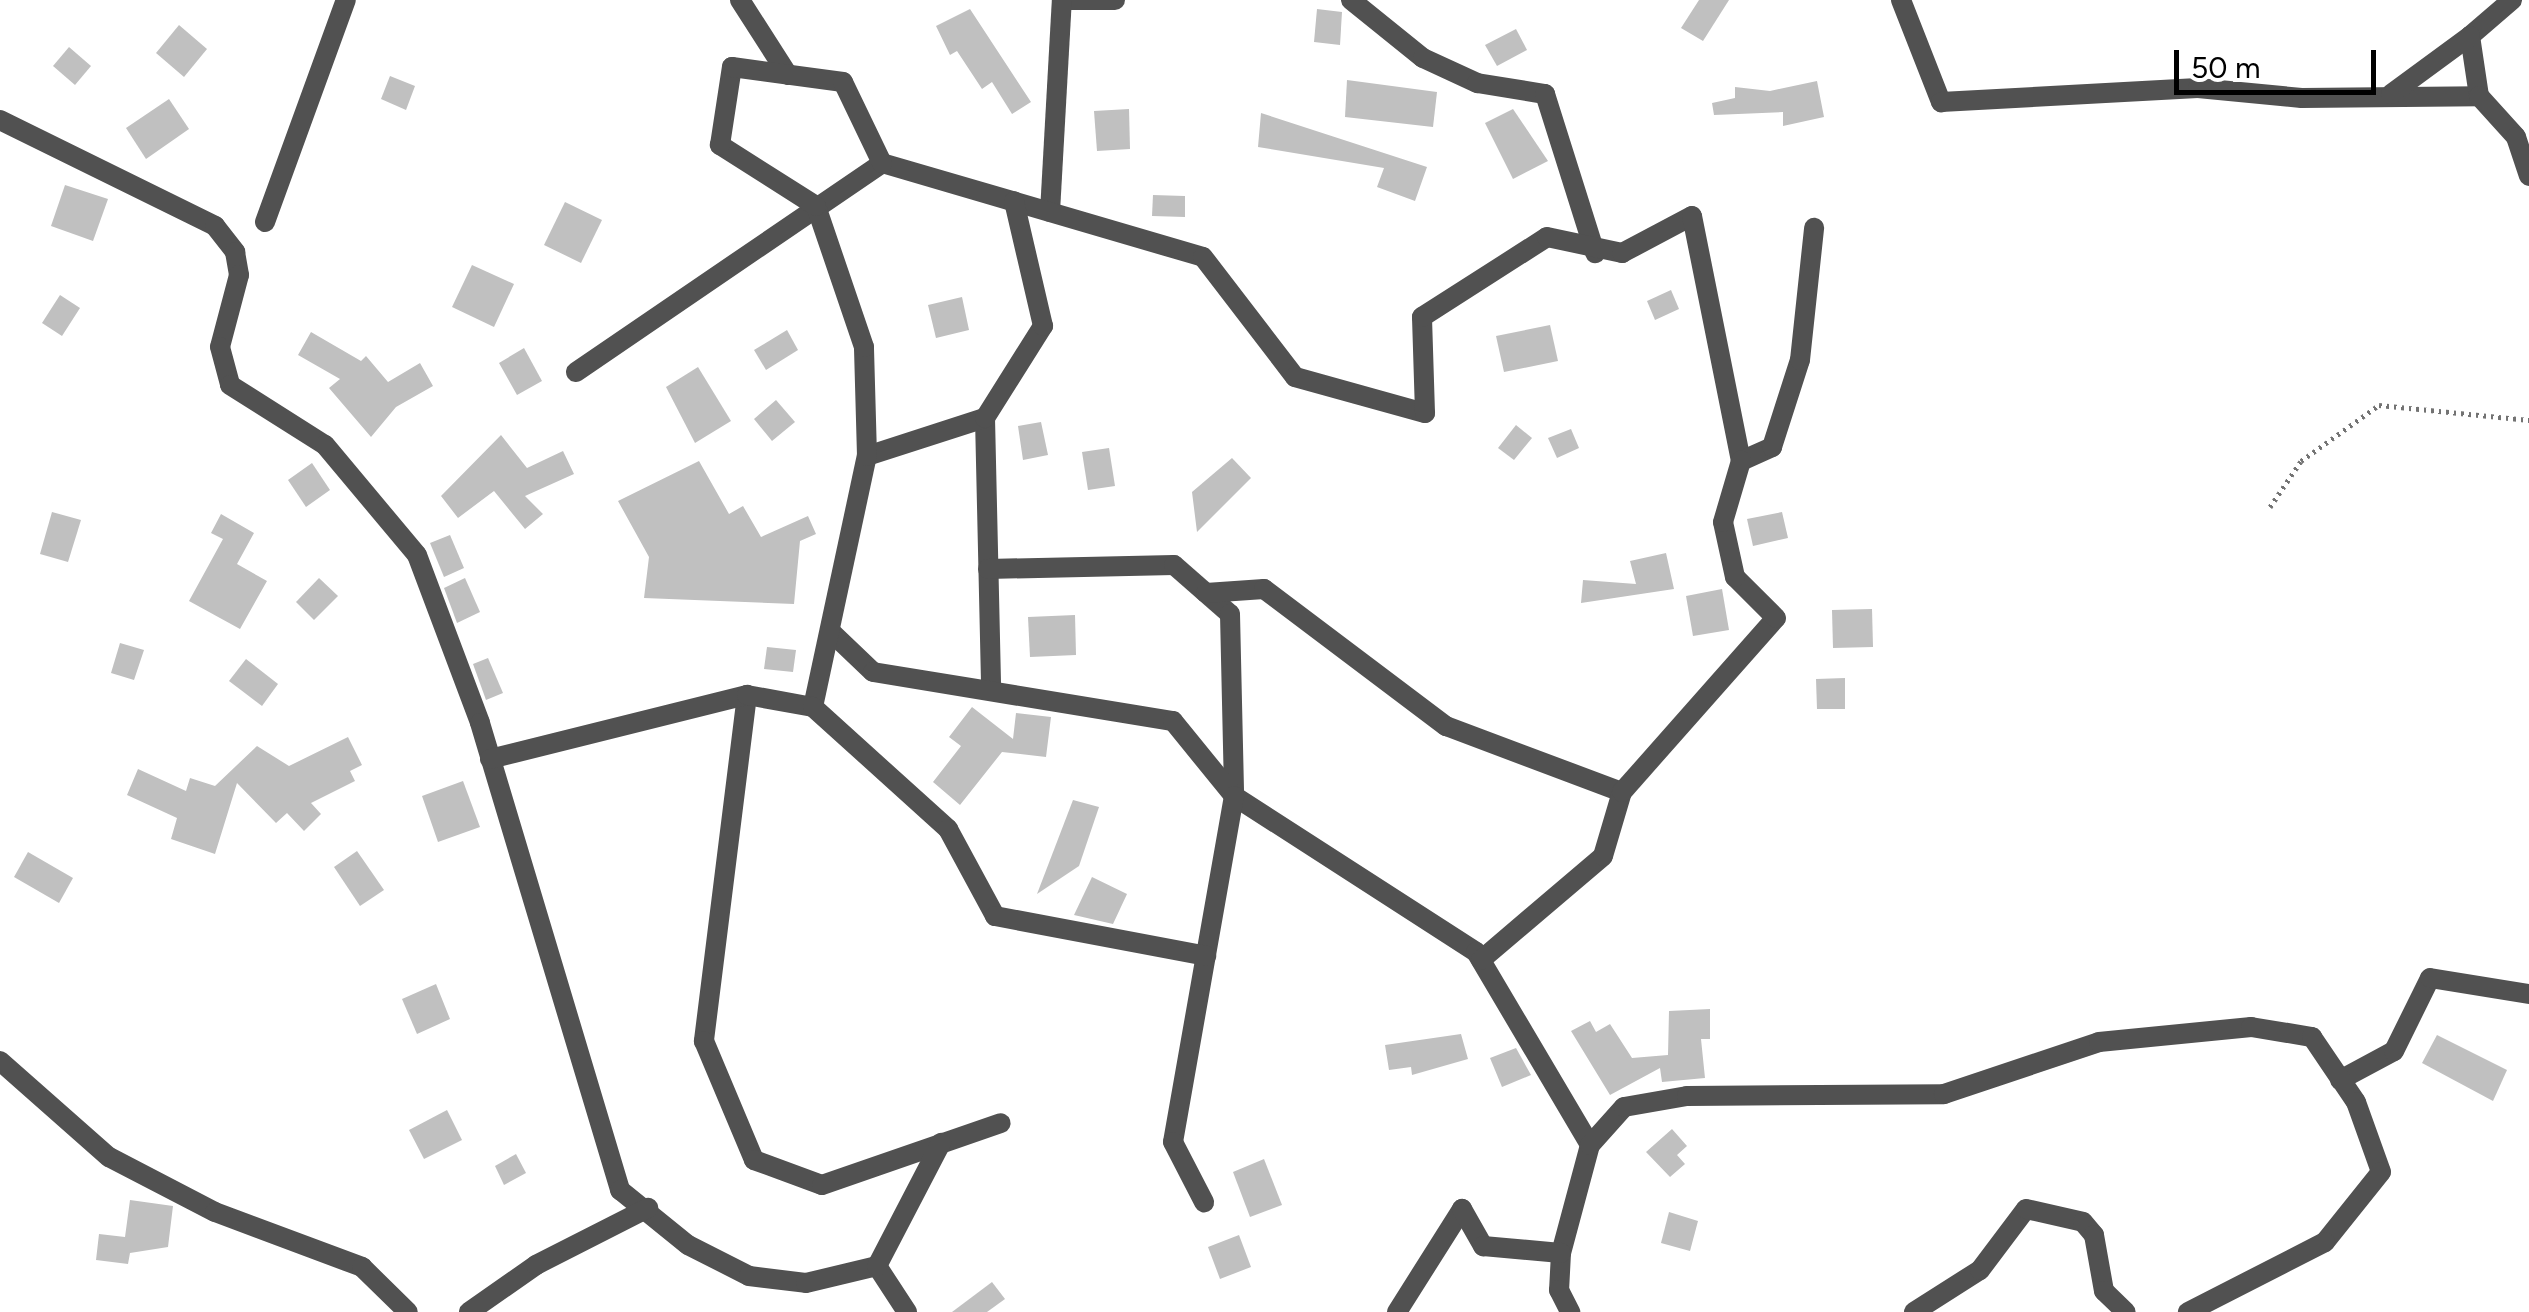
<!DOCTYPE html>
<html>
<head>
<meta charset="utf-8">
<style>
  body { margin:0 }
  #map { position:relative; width:2529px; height:1312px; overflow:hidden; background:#fff; font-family:Figtree,sans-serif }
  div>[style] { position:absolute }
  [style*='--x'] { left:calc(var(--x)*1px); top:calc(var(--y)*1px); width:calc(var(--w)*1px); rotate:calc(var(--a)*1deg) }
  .building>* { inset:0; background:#c0c0c0 }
  .path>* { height:5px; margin-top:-2.5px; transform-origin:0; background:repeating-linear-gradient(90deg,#737373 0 2.5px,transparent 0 7.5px) }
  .street>* { height:20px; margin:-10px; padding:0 10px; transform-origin:10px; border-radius:10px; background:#515151 }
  span { translate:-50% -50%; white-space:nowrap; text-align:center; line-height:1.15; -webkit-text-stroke:8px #fff; paint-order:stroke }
  .scale { position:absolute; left:2174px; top:50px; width:202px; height:45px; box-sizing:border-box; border:5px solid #000; border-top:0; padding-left:12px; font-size:30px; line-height:35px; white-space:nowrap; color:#000; -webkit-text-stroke:8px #fff; paint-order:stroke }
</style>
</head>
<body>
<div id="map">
  <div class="building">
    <div style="clip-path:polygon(1699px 0,1729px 0,1703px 41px,1681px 28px)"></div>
    <div style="clip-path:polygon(970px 9px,1031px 102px,1012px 114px,992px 82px,982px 89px,957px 51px,950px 55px,936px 26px)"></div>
    <div style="clip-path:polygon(1317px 9px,1342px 12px,1340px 45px,1314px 42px)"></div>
    <div style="clip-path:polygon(179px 25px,207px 49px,184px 77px,156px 53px)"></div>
    <div style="clip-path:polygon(1516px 29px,1527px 50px,1497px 66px,1485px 45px)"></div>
    <div style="clip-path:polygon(69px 47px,91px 66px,75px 85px,53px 66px)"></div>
    <div style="clip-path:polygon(390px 76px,415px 86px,406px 110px,381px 99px)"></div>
    <div style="clip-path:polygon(1347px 80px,1437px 92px,1433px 127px,1345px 117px)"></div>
    <div style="clip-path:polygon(1817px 81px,1824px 117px,1783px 126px,1783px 112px,1714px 115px,1712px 103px,1735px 98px,1735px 87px,1770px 91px)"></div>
    <div style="clip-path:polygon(169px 99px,189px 129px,146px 159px,126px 128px)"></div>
    <div style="clip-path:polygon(1129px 109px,1130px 149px,1097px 151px,1094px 111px)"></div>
    <div style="clip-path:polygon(1513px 109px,1548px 161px,1513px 179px,1485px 123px)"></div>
    <div style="clip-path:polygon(1261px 113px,1427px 167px,1415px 201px,1377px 187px,1384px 168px,1258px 147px)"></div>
    <div style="clip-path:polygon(65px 185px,108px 199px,93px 241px,51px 226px)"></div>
    <div style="clip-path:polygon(1153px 195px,1185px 196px,1185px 217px,1152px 216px)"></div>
    <div style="clip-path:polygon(565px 202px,602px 220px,581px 263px,544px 245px)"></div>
    <div style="clip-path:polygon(472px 265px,514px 284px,494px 327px,452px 307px)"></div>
    <div style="clip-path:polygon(1671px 290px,1679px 309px,1655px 320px,1647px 301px)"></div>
    <div style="clip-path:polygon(60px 295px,80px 308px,62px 336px,42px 323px)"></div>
    <div style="clip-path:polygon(962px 297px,969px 330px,936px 338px,928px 305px)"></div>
    <div style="clip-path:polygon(1550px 325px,1558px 361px,1504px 372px,1496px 336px)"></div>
    <div style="clip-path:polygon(787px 330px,798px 350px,766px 370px,754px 350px)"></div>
    <div style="clip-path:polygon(311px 332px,361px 361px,366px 356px,388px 382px,420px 363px,433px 386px,396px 407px,371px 437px,329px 388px,340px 379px,298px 355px)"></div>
    <div style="clip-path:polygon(524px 348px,542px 381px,517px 395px,499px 363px)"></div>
    <div style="clip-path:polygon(698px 367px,731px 421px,695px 443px,666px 387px)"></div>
    <div style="clip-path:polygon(776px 400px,795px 422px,772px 441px,754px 419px)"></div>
    <div style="clip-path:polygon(1041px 422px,1048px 455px,1023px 460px,1018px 426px)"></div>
    <div style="clip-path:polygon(1516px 425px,1532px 438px,1514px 460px,1498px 448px)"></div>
    <div style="clip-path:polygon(1571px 429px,1579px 448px,1557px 458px,1548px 438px)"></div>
    <div style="clip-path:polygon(501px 435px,527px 468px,563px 451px,574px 474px,525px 496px,543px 514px,525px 529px,494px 491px,458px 518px,441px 496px)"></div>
    <div style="clip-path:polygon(1109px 448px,1115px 486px,1088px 490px,1082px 452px)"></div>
    <div style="clip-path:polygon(1232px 458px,1251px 478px,1197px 532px,1192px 492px)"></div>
    <div style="clip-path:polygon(699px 461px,729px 514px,743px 506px,761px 537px,808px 516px,816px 534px,800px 541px,794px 604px,644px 598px,649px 557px,618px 501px)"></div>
    <div style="clip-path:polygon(312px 463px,330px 490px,306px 507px,288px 480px)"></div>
    <div style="clip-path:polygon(52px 512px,81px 520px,68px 562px,40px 554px)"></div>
    <div style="clip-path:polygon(1782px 512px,1788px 538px,1753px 546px,1747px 519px)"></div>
    <div style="clip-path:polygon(221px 514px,254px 533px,237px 564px,267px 581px,240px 629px,189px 601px,223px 539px,211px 533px)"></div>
    <div style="clip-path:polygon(450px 535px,464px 568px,444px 577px,430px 543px)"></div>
    <div style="clip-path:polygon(1666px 553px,1674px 589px,1581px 603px,1583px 580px,1636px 584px,1630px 561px)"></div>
    <div style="clip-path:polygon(319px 578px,338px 596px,314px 620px,296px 602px)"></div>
    <div style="clip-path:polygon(465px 578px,480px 612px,457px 623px,444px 588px)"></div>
    <div style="clip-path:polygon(1722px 589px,1729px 630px,1693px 636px,1686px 596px)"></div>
    <div style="clip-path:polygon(1872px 609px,1873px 647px,1833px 648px,1832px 610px)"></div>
    <div style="clip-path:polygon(1075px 615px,1076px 655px,1030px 657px,1028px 617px)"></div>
    <div style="clip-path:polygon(120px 643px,144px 650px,134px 680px,111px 673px)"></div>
    <div style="clip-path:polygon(767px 647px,796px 650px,793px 672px,764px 669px)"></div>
    <div style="clip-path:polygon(488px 658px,503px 693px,486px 700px,473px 664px)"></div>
    <div style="clip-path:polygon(246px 659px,278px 684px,262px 706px,229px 681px)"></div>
    <div style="clip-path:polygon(1845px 678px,1845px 709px,1817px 709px,1816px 679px)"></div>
    <div style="clip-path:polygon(972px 707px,1013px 739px,1016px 713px,1051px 717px,1046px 757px,1002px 752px,960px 805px,933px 782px,961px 746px,949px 737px)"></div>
    <div style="clip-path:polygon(348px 737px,362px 765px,350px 771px,355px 781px,311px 803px,321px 814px,304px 831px,287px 813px,276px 823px,237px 783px,215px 854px,171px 839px,177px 818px,127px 795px,138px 769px,186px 791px,190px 778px,215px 786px,257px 746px,289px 766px)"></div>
    <div style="clip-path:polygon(463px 781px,480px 827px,438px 842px,422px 796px)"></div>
    <div style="clip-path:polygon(1073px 800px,1099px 807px,1079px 866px,1037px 894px)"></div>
    <div style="clip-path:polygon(357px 851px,384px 890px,360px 906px,334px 867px)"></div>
    <div style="clip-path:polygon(28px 852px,73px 878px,59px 903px,14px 877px)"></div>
    <div style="clip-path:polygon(1092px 877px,1127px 894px,1113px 924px,1074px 915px)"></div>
    <div style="clip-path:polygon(436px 984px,450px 1019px,417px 1034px,402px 999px)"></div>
    <div style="clip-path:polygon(1710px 1009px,1710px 1039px,1701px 1039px,1705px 1078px,1662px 1082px,1660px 1068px,1610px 1095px,1571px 1031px,1590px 1021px,1596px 1032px,1610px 1024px,1632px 1058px,1668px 1055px,1669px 1011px)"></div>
    <div style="clip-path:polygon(1461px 1034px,1468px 1059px,1412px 1075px,1411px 1067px,1389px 1070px,1385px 1045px)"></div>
    <div style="clip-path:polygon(2437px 1035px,2507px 1070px,2493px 1101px,2422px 1063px)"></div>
    <div style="clip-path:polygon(1516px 1048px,1531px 1075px,1502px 1087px,1490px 1058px)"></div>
    <div style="clip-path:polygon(447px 1110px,462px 1140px,424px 1159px,409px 1130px)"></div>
    <div style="clip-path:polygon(1672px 1129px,1687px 1146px,1677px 1155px,1685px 1164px,1670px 1177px,1646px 1152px)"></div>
    <div style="clip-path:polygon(516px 1154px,526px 1173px,504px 1185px,495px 1166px)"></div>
    <div style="clip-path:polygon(1264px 1159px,1282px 1205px,1250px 1217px,1233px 1172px)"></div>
    <div style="clip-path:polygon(130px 1200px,173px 1206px,168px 1247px,130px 1253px,128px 1264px,96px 1260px,99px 1234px,125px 1237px)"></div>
    <div style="clip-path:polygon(1669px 1212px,1698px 1221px,1690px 1251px,1661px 1243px)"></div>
    <div style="clip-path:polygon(1239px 1235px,1251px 1267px,1220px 1279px,1208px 1247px)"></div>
    <div style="clip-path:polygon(992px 1282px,1005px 1299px,987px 1312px,952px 1312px)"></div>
  </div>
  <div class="path">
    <div style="--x:2270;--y:507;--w:55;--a:-56"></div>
    <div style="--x:2301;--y:461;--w:96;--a:-35.7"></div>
    <div style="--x:2379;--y:405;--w:151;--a:5.7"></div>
  </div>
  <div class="street">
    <div style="--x:740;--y:0;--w:89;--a:57.4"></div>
    <div style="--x:1069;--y:0;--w:46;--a:0"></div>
    <div style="--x:1351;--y:0;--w:92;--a:38.9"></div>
    <div style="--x:1423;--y:58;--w:60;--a:24.8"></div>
    <div style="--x:1477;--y:83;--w:69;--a:9.2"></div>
    <div style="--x:1545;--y:94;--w:167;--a:72.5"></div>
    <div style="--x:1901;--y:0;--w:110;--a:68.6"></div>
    <div style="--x:1941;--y:102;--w:257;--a:-3.1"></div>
    <div style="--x:2198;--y:88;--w:104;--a:5.5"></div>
    <div style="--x:2302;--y:98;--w:177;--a:-0.6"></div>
    <div style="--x:2512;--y:0;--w:55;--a:139.4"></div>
    <div style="--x:2470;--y:36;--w:61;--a:81.5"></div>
    <div style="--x:2479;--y:96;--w:55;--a:47.9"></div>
    <div style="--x:2516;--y:137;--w:41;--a:71.6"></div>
    <div style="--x:2391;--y:94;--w:98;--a:-36.3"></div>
    <div style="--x:0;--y:120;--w:240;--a:26.2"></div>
    <div style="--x:215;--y:226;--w:33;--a:52"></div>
    <div style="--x:235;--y:252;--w:23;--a:80"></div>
    <div style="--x:239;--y:275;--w:74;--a:104.8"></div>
    <div style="--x:220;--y:347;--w:39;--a:75"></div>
    <div style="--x:230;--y:385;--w:112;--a:32.3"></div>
    <div style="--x:325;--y:445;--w:143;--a:50.1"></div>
    <div style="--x:417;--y:555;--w:179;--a:69.4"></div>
    <div style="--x:480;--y:723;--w:488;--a:73.3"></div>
    <div style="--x:620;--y:1190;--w:87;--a:39"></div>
    <div style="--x:688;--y:1245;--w:68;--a:26.9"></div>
    <div style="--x:749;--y:1276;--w:57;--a:7"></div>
    <div style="--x:806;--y:1283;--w:73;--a:-13.5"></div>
    <div style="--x:877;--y:1266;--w:55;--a:56.9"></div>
    <div style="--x:1050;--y:212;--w:212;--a:-86.8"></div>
    <div style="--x:265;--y:222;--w:236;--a:-70"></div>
    <div style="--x:576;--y:372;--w:371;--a:-34.3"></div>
    <div style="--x:882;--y:163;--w:334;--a:16.3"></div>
    <div style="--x:1203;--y:257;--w:151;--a:52.5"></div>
    <div style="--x:1295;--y:377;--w:135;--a:15.5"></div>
    <div style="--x:1425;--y:413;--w:96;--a:-91.8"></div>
    <div style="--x:1422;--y:317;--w:148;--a:-32.6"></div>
    <div style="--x:1547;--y:237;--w:77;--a:12"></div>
    <div style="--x:1622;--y:253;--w:79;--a:-27.9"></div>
    <div style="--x:1692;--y:216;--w:250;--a:78.7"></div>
    <div style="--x:1741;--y:461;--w:34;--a:-24"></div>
    <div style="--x:1772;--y:447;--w:91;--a:-72.2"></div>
    <div style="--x:1800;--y:360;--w:133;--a:-83.9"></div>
    <div style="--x:985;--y:418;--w:273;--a:88.7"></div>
    <div style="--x:867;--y:456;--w:124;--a:-17.9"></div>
    <div style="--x:985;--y:418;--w:109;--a:-57.8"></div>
    <div style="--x:1043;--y:326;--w:128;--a:-103.1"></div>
    <div style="--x:988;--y:569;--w:186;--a:-1.2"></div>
    <div style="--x:1174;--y:565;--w:74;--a:41.2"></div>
    <div style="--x:1230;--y:614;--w:182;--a:88.7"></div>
    <div style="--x:1234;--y:796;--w:288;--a:32.8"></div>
    <div style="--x:1476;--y:952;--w:224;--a:59.4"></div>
    <div style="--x:1590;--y:1145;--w:112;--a:105"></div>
    <div style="--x:1561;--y:1253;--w:37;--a:93"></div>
    <div style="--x:1559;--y:1290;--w:25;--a:63"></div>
    <div style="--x:1206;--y:593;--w:58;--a:-3.9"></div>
    <div style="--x:1264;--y:589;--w:228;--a:37"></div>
    <div style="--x:1446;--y:726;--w:188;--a:20.6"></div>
    <div style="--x:830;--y:631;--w:59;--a:43.6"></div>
    <div style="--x:873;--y:672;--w:304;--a:9.3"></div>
    <div style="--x:1173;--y:721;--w:97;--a:50.9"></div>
    <div style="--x:1234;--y:796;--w:351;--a:100"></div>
    <div style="--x:1173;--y:1142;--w:68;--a:62.7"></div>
    <div style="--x:747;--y:695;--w:349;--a:97.1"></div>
    <div style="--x:704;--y:1041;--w:129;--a:67.2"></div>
    <div style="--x:754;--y:1160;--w:72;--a:20.2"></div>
    <div style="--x:822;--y:1185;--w:189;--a:-19.1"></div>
    <div style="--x:813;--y:707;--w:257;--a:-77.9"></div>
    <div style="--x:867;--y:456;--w:109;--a:-91.6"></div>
    <div style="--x:864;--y:347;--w:149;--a:-108.8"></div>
    <div style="--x:816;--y:206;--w:114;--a:-147.6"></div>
    <div style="--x:720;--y:145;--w:79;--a:-81.3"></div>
    <div style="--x:732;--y:67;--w:112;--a:7.7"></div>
    <div style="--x:843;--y:82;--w:90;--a:64.3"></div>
    <div style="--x:490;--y:759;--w:265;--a:-14"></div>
    <div style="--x:747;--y:695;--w:67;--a:10.3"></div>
    <div style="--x:813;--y:707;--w:182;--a:42.1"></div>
    <div style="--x:948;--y:829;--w:99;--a:61.6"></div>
    <div style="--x:995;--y:916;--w:215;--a:10.7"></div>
    <div style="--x:1481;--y:960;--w:160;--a:-40.4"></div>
    <div style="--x:1603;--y:856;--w:67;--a:-73.5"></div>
    <div style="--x:1622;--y:792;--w:232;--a:-48.5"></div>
    <div style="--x:1776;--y:618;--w:58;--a:-135"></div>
    <div style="--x:1735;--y:577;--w:56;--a:-102.3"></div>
    <div style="--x:1723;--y:522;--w:64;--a:-73.6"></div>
    <div style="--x:0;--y:1061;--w:145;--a:41.4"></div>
    <div style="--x:109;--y:1157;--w:119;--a:27.4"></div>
    <div style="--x:215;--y:1212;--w:157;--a:20.5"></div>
    <div style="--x:362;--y:1267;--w:64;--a:44.4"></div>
    <div style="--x:2340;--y:1080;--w:61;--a:-28.2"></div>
    <div style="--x:2394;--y:1051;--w:81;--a:-63.7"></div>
    <div style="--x:2430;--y:978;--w:100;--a:9.2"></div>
    <div style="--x:1590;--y:1145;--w:51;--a:-48.2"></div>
    <div style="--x:1624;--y:1107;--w:64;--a:-9.9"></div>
    <div style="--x:1687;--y:1096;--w:257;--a:-0.4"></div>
    <div style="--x:1944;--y:1094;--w:163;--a:-18.5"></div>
    <div style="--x:2099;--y:1042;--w:153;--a:-5.6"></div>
    <div style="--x:2251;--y:1027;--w:62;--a:9.3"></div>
    <div style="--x:2312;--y:1037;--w:78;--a:55.9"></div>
    <div style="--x:2356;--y:1102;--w:74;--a:70.3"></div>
    <div style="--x:2381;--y:1172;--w:90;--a:128.7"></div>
    <div style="--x:2325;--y:1242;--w:154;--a:152.9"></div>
    <div style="--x:877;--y:1266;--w:139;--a:-62.5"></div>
    <div style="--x:469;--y:1312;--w:82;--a:-35"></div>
    <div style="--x:536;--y:1265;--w:126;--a:-27"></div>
    <div style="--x:1397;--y:1312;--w:122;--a:-57.7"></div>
    <div style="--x:1462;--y:1209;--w:43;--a:60.4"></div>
    <div style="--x:1483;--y:1246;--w:78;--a:5.1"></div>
    <div style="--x:1914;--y:1312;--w:78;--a:-32.5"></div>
    <div style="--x:1980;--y:1270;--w:76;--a:-53"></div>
    <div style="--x:2026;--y:1209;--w:58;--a:12.8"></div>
    <div style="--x:2083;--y:1222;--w:17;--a:50"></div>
    <div style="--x:2094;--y:1235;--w:57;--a:79.9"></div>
    <div style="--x:2104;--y:1291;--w:30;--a:44"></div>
  </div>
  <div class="scale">50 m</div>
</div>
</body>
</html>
